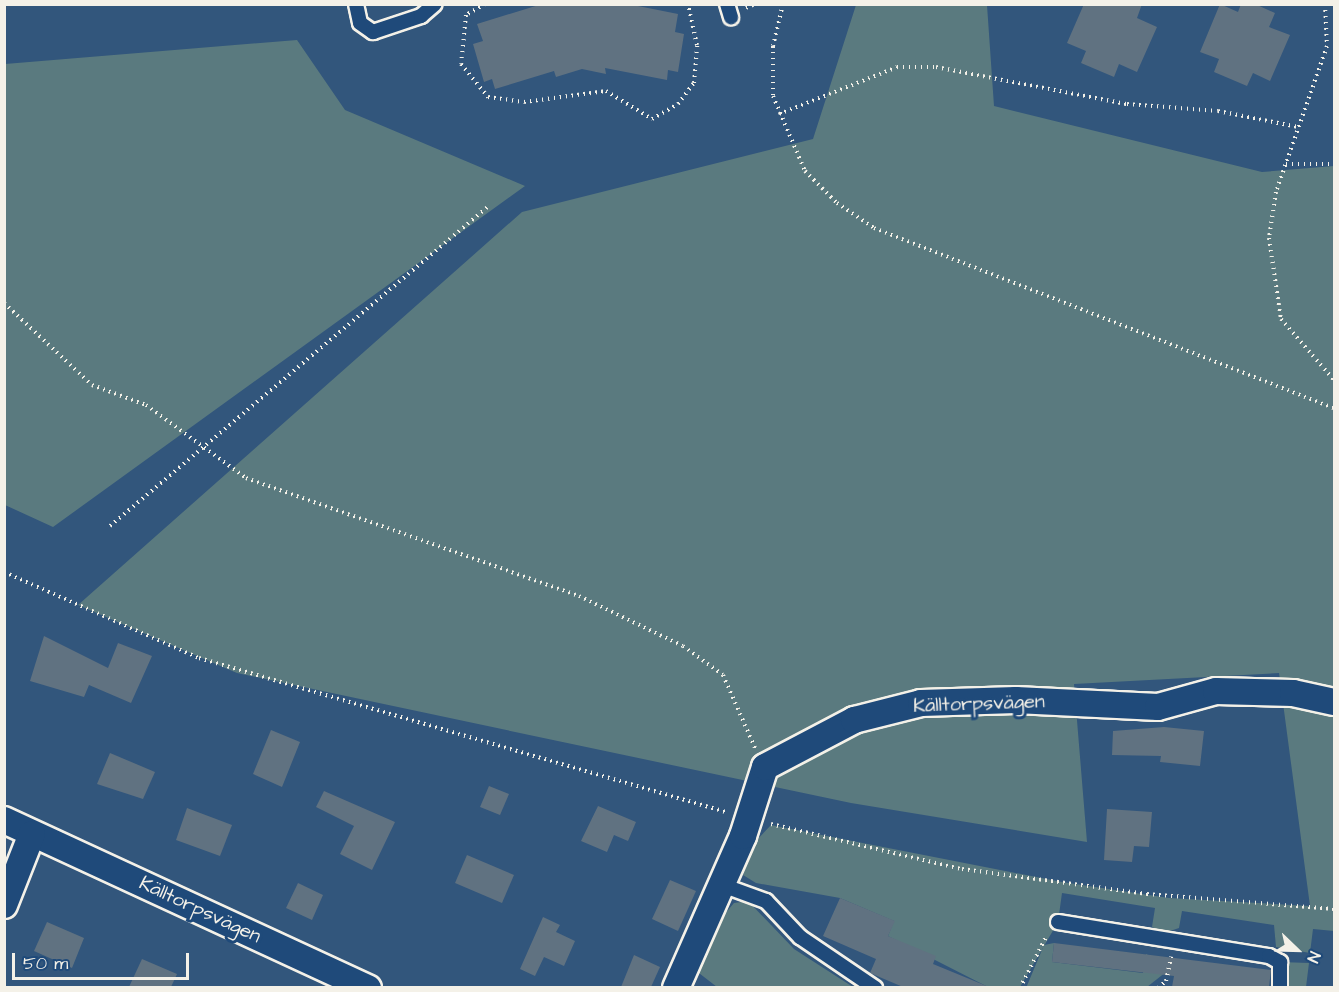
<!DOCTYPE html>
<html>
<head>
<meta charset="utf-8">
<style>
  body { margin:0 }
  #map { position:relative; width:1339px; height:992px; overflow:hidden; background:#32567c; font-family:"Architects Daughter",sans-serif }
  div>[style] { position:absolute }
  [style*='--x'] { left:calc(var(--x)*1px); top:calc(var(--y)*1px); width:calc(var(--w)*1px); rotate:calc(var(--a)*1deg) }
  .green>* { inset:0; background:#5a7a7f }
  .building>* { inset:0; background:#607281 }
  .path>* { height:4px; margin-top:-2px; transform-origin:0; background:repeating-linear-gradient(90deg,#f4f1e8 0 1.5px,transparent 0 6px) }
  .roads { filter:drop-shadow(2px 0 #f4f1e8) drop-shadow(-2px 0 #f4f1e8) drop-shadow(0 2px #f4f1e8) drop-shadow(0 -2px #f4f1e8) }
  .lane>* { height:14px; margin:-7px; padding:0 7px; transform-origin:7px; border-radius:7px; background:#1f4a7a }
  .street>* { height:26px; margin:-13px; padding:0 13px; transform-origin:13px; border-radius:13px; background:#1f4a7a }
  span { translate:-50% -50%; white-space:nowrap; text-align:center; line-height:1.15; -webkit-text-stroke:6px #1f4a7a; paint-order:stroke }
  .street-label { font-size:20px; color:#f4f1e8 }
  .frame { position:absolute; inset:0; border:6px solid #f4f1e8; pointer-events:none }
  .north { position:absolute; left:1267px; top:920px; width:60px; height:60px; -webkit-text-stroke:4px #1f4a7a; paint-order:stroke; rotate:113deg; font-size:16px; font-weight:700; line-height:24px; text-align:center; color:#f4f1e8 }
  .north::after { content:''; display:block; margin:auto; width:21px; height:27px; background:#f4f1e8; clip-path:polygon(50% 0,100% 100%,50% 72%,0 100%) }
  .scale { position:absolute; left:12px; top:953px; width:177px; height:27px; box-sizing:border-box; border:3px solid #f4f1e8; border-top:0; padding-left:8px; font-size:18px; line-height:21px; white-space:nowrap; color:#f4f1e8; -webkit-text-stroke:4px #1f4a7a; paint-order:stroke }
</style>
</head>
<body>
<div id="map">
  <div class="green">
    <div style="clip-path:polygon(856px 5px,987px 5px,994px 106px,1262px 172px,1334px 166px,1334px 931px,1313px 929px,1310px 953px,1276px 947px,1274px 925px,1182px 911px,1179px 928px,1164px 933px,1152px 927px,1155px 908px,1062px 893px,1058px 922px,1020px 987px,988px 987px,888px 936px,894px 921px,840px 898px,756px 883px,743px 875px,753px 844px,771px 825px,1062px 882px,1169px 898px,1310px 906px,1279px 673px,1074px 684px,1087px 842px,851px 803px,237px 673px,78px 605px,522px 212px,813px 139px)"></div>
    <div style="clip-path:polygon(297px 40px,345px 110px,525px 186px,53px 527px,5px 505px,5px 64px)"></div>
    <div style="clip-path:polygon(748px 901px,794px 949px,853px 987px,717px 987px,695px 970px,723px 916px,734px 903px)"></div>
    <div style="clip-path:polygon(1054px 943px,1052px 962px,1143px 973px,1146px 954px,1166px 964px,1166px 972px,1147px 987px,1026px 988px,1044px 945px)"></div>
    <div style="clip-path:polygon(1280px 962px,1309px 963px,1306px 987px,1280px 988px)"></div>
  </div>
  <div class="building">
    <div style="clip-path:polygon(542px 4px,628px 4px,678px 14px,675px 32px,684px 34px,678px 72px,668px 70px,667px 80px,605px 68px,606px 74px,582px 69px,556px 77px,554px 71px,495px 89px,492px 79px,484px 82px,473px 44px,483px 41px,477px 24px)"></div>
    <div style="clip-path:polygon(1084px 4px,1142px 4px,1137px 18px,1157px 27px,1137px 72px,1119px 64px,1114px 77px,1081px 63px,1086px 51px,1067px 43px)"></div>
    <div style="clip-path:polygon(1220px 4px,1238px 12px,1241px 4px,1255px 4px,1275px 13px,1269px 27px,1290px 35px,1270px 81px,1253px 73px,1247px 86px,1214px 72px,1219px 59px,1200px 52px)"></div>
    <div style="clip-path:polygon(44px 636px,108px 668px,118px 643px,152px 656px,131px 703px,89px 685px,84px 697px,30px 681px)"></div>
    <div style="clip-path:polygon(1164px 727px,1204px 731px,1200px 766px,1160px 762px,1161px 756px,1112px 755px,1113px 731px)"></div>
    <div style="clip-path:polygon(271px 730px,300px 742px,282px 787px,253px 774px)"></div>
    <div style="clip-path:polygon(110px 753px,155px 772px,143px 799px,97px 784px)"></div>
    <div style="clip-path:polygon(489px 786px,509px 794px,500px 815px,480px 807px)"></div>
    <div style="clip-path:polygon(324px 791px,395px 822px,372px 870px,340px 854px,354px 826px,316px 807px)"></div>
    <div style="clip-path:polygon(598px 806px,636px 822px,628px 841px,614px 835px,607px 852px,581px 841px)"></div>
    <div style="clip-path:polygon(187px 808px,232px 825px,220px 856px,176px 840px)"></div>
    <div style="clip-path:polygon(1107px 809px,1152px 812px,1149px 847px,1134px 846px,1132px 862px,1104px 860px)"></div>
    <div style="clip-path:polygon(467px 855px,514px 875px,502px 903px,455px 883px)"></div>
    <div style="clip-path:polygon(670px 880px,696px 891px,678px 931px,652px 919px)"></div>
    <div style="clip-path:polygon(298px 883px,323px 895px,312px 920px,286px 908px)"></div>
    <div style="clip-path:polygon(840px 898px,895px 921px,888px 936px,936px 956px,933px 964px,989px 987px,903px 987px,870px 973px,876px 959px,823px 936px)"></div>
    <div style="clip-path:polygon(543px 917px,560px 925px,556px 932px,575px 941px,564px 966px,544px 957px,535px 976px,520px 969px)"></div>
    <div style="clip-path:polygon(47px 922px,84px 938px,72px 968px,34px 951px)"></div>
    <div style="clip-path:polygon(1054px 943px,1271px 970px,1269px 987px,1172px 987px,1174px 976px,1052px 962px)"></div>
    <div style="clip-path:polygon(634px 955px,660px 967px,651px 987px,621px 987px)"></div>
    <div style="clip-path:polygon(142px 959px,177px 974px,171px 987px,129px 987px)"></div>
  </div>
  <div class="path">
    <div style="--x:485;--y:4;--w:22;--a:150"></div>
    <div style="--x:466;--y:15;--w:49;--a:95.8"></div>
    <div style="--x:461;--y:64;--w:43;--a:50.7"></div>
    <div style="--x:488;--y:97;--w:36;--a:8"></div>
    <div style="--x:524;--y:102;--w:83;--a:-7.6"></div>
    <div style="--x:606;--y:91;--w:54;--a:31.3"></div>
    <div style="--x:652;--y:119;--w:30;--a:-30"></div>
    <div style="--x:678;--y:104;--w:26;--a:-53"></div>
    <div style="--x:694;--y:83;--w:38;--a:-85"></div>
    <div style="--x:697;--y:45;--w:42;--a:-102.4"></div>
    <div style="--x:783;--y:4;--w:43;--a:103.4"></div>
    <div style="--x:773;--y:46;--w:50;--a:90"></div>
    <div style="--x:773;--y:96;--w:82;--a:66.9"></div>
    <div style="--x:805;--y:171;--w:45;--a:45"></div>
    <div style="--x:837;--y:203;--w:45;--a:34"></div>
    <div style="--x:874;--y:228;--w:494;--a:21.4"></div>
    <div style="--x:1325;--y:4;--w:42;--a:87.3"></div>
    <div style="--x:1327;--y:46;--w:155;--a:109.3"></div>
    <div style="--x:1276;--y:192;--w:47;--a:98.7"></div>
    <div style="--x:1269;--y:238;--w:82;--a:81.6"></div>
    <div style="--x:1281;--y:319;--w:81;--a:49"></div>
    <div style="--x:746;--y:8;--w:10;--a:-24"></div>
    <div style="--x:779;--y:114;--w:127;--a:-21.7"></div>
    <div style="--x:897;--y:67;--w:39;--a:0"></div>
    <div style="--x:936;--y:67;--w:195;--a:11"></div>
    <div style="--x:1127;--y:104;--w:91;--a:4.4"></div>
    <div style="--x:1218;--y:111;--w:82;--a:11.3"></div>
    <div style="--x:1286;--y:164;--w:48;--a:0"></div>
    <div style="--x:4;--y:303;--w:120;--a:43"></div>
    <div style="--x:92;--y:385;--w:58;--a:20.3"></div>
    <div style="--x:146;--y:405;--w:124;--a:36.1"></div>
    <div style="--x:246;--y:478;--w:353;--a:19.5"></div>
    <div style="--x:579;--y:596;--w:115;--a:25.7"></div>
    <div style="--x:683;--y:646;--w:49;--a:35.9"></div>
    <div style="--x:723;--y:675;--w:80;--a:66.3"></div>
    <div style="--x:110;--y:526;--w:495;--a:-40.2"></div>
    <div style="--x:4;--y:572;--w:213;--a:23.8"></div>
    <div style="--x:199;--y:658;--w:549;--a:16.29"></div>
    <div style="--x:771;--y:824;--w:196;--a:13.3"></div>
    <div style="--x:962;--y:869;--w:187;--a:7.7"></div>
    <div style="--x:1147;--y:894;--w:188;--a:4.6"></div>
    <div style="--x:1020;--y:988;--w:59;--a:-63"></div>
    <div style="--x:1158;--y:988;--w:11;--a:-41"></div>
    <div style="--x:1166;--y:981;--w:25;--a:-78"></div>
  </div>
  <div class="roads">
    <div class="lane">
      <div style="--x:356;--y:4;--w:19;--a:78"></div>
      <div style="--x:360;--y:23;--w:16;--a:35"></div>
      <div style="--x:373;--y:32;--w:51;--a:-18.4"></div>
      <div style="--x:421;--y:16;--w:18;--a:-41"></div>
      <div style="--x:727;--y:4;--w:14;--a:73"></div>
      <div style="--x:722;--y:885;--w:47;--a:20"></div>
      <div style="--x:766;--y:901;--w:50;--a:46.6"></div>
      <div style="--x:800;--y:937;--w:91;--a:34.2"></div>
      <div style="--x:1058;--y:922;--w:214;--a:9.2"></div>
      <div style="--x:1269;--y:956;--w:13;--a:29"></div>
      <div style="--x:1280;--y:962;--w:26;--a:90"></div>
    </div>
    <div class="street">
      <div style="--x:4;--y:820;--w:401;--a:24.8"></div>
      <div style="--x:4;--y:905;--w:76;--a:-68.5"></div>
      <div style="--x:676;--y:988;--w:166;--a:-66.2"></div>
      <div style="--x:743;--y:836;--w:72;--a:-72.3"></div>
      <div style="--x:765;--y:767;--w:101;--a:-27.8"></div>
      <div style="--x:854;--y:720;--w:69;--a:-14.2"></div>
      <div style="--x:921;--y:703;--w:95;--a:-1.8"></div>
      <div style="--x:1016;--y:700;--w:142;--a:2.8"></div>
      <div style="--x:1158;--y:707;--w:60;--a:-15.4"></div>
      <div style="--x:1216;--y:691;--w:77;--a:1.5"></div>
      <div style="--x:1293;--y:693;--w:42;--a:12.4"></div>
    </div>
  </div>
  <div class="street-label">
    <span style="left:979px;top:704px;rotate:-2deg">Källtorpsvägen</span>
    <span style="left:200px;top:910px;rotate:25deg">Källtorpsvägen</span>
  </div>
  <div class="frame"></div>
  <div class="north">N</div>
  <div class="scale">50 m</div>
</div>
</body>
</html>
